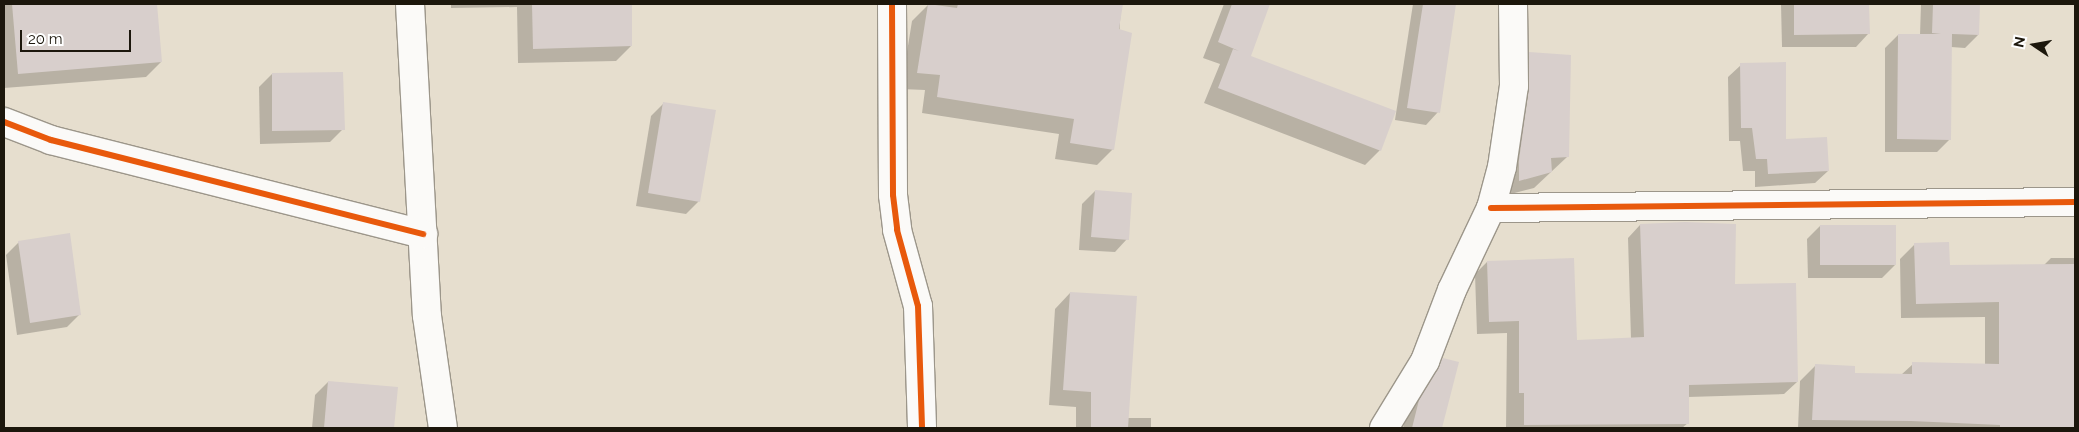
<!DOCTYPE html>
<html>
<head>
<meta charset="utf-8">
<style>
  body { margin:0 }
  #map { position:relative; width:2079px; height:432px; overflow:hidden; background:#e6dece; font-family:Raleway,sans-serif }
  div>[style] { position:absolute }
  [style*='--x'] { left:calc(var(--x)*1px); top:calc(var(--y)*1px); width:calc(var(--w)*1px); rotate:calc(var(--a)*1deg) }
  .shadow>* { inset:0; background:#0003 }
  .building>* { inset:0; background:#d8cfcc }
  .roads { filter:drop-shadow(1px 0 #9c968a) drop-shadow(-1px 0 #9c968a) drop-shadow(0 1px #9c968a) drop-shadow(0 -1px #9c968a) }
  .minor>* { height:28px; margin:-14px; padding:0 14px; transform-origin:14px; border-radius:14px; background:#fbfaf8 }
  .cycleway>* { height:6px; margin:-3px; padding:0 3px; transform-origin:3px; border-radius:3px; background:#e8590c }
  span { translate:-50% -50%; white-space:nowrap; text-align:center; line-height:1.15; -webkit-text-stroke:5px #fff; paint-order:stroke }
  .frame { position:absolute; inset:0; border:5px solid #1c170c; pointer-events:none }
  .north { position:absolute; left:2009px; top:20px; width:50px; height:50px; -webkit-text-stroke:4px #fff; paint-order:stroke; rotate:282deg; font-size:14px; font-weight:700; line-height:20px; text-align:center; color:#1c170c }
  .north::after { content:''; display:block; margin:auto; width:18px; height:22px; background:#1c170c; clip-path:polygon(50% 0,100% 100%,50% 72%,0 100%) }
  .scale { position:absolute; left:20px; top:30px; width:111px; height:22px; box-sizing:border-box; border:2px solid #1c170c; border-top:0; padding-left:6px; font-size:15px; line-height:18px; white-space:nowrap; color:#1c170c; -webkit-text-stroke:4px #fff; paint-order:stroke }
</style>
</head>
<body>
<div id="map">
  <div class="shadow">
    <div style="clip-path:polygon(4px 4px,156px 4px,161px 62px,146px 77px,4px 88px)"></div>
    <div style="clip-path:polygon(451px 4px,630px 4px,631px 46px,616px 61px,518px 63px,517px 7px,451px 8px)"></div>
    <div style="clip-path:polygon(1121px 4px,1113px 149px,1097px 165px,1055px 159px,1059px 134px,922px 113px,925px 90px,901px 89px,912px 21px,928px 5px)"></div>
    <div style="clip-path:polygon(1224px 4px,1269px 4px,1249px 56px,1380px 150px,1365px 165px,1204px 103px,1220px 64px,1203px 58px)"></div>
    <div style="clip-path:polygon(1413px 4px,1455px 4px,1438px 112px,1426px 125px,1395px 120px)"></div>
    <div style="clip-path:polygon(1781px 4px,1868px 4px,1868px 34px,1856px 47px,1782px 47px)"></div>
    <div style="clip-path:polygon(1921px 4px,1979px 4px,1978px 35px,1965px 48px,1951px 47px,1950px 139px,1937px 152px,1885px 152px,1885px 48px,1898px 35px,1920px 35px)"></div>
    <div style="clip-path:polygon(1530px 53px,1567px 157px,1534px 188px,1503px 196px,1514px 70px)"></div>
    <div style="clip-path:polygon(1741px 65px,1785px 141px,1828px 171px,1815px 183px,1755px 187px,1755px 171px,1743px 171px,1740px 141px,1729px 141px,1728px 77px)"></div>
    <div style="clip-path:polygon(272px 74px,343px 129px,330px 142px,260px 144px,259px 87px)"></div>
    <div style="clip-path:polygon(664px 103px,699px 201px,686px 214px,636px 206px,651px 116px)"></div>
    <div style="clip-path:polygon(1095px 191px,1127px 239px,1115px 252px,1079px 250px,1082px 204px)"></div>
    <div style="clip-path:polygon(1640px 225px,1734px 286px,1797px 382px,1784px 394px,1688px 397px,1688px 423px,1682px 428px,1506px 428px,1507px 333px,1477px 334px,1475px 274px,1487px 262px,1576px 342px,1631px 339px,1628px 238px)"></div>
    <div style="clip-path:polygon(1820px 226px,1895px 265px,1882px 278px,1808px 278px,1807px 239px)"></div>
    <div style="clip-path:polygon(19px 242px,80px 314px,67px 327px,17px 335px,6px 255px)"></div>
    <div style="clip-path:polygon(1915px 244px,1948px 266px,2044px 265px,2051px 258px,2075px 258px,2075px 428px,1798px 428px,1800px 381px,1815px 366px,1854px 374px,1901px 375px,1913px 364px,1985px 365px,1985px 317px,1901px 318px,1900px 259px)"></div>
    <div style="clip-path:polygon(1070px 293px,1128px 418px,1151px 418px,1151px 428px,1076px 428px,1076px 407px,1049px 405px,1055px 309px)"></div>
    <div style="clip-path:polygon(1443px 360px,1457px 363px,1440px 428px,1403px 428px,1407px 414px,1430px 372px)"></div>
    <div style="clip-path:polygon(328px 382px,396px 388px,393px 428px,312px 428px,315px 395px)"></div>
  </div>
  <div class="building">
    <div style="clip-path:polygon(12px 4px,157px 4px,162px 62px,18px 74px)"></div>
    <div style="clip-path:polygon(532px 4px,632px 4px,632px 46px,533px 49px)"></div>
    <div style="clip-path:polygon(928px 4px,957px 8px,958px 4px,1123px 4px,1119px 29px,1132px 33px,1114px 150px,1070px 143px,1074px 119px,937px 97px,940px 75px,917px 73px)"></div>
    <div style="clip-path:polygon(1232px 4px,1270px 4px,1251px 56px,1396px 111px,1381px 151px,1218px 88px,1233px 49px,1239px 51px,1218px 42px)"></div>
    <div style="clip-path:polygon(1423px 4px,1456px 4px,1440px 113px,1407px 108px)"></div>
    <div style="clip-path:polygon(1794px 4px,1869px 4px,1870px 34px,1794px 35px)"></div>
    <div style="clip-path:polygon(1933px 4px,1980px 4px,1979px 35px,1952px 34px,1951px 140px,1897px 139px,1898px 34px,1941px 34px,1932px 33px)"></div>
    <div style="clip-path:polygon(1529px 52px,1571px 55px,1569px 157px,1551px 158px,1552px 172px,1519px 181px,1519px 160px,1529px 88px)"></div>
    <div style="clip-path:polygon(1786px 62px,1786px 139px,1827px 137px,1829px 171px,1768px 174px,1767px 159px,1756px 159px,1752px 128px,1741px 128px,1740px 63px)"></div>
    <div style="clip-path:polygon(343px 72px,345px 130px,272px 131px,272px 73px)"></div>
    <div style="clip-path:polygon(663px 102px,716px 110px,700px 202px,648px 193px)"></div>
    <div style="clip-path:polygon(1095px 190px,1132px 193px,1129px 240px,1091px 237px)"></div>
    <div style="clip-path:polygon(1685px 222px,1736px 224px,1735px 284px,1796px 283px,1798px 382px,1689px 385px,1689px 424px,1524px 425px,1524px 393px,1519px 393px,1519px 321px,1489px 322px,1487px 261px,1574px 258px,1577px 340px,1644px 337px,1640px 224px)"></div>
    <div style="clip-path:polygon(1820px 225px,1896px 225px,1896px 265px,1820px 265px)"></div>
    <div style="clip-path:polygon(70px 233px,81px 315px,30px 323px,18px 241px)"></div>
    <div style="clip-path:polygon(1949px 242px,1950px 265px,2075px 264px,2075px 428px,2000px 428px,2000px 425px,1911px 421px,1812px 420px,1815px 364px,1855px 366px,1855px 373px,1912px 374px,1912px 362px,1999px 364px,1999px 302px,1916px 304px,1914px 243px)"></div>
    <div style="clip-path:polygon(1070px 292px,1137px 296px,1128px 428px,1091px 428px,1091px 392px,1063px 390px)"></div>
    <div style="clip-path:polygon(1443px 358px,1459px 362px,1442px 428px,1412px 428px,1419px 400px)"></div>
    <div style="clip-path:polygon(328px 381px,398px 387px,394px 428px,324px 428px)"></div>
  </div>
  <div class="roads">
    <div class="minor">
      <div style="--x:410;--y:4;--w:312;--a:86.9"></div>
      <div style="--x:427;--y:316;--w:113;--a:81.9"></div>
      <div style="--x:892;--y:4;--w:191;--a:89.7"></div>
      <div style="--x:893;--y:195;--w:35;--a:83"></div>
      <div style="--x:897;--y:230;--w:79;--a:74.6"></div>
      <div style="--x:918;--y:306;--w:122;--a:88.1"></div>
      <div style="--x:4;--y:122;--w:50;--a:21"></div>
      <div style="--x:51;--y:140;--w:384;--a:14.2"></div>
      <div style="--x:1491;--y:208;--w:584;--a:-0.59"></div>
      <div style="--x:1384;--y:428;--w:79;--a:-58.5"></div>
      <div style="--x:1425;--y:361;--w:76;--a:-69.2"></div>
      <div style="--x:1452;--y:290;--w:91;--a:-64.6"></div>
      <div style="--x:1491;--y:208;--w:42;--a:-75"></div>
      <div style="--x:1502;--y:167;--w:82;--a:-81.6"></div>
      <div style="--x:1514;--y:86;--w:82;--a:-90.7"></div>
    </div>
  </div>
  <div class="cycleway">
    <div style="--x:892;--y:4;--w:191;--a:89.7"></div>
    <div style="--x:893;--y:195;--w:35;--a:83"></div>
    <div style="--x:897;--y:230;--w:79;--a:74.6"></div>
    <div style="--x:918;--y:306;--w:122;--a:88.1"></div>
    <div style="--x:4;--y:122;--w:50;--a:21"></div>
    <div style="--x:51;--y:140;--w:384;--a:14.2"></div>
    <div style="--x:1491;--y:208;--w:584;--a:-0.59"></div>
  </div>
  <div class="frame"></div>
  <div class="north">N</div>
  <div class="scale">20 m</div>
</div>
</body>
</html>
